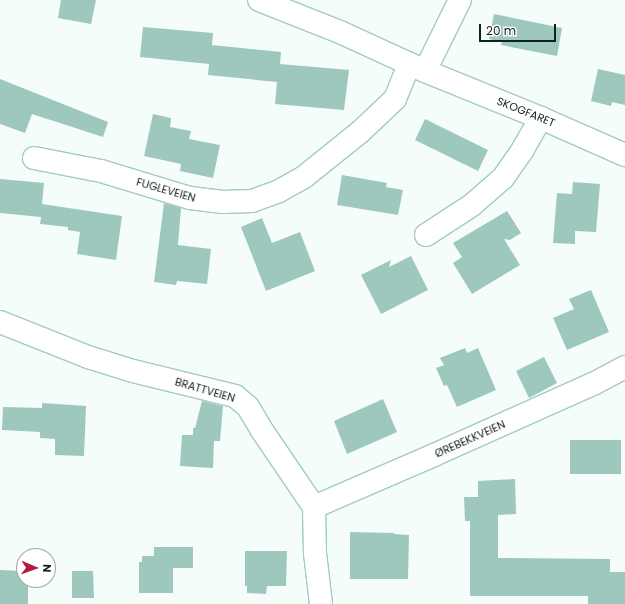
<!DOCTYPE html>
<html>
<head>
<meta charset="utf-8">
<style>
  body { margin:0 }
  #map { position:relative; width:625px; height:604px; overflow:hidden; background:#f5fdfb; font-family:Poppins,sans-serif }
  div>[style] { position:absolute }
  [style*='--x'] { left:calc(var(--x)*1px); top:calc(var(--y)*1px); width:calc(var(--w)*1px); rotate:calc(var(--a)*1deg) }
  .building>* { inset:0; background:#9ec7be }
  .roads { filter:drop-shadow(1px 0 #a2cbc2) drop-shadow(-1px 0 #a2cbc2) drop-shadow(0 1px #a2cbc2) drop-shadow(0 -1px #a2cbc2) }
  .minor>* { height:22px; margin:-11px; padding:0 11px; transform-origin:11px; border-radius:11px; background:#fff }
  span { translate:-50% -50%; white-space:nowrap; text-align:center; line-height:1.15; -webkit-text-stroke:4px #fff; paint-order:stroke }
  .street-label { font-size:11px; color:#10201d }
  .north { position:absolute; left:16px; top:548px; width:40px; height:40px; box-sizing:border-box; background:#fff; border:1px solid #9fa6a5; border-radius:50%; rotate:92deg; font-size:11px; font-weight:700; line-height:16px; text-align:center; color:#10201d }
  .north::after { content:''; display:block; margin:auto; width:14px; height:18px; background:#b01c3e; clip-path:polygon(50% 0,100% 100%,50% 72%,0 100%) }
  .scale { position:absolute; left:479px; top:24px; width:77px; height:18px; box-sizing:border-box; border:2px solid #10201d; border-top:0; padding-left:5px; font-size:12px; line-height:14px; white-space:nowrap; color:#10201d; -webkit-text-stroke:3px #fff; paint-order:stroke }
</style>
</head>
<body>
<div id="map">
  <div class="building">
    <div style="clip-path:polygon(61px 0,96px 0,91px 24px,58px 18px)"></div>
    <div style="clip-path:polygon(494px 14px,562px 28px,557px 56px,501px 45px,502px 42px,489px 39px)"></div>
    <div style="clip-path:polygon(143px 27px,213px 33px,212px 45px,281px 52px,280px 64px,349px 70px,344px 110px,275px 104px,277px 82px,208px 75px,209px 64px,140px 57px)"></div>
    <div style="clip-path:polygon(598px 69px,625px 75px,625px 105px,612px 102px,611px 106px,591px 101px)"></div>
    <div style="clip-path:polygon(0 79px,108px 122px,103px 137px,32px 114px,25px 133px,0 124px)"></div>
    <div style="clip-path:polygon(153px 114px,171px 118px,170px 127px,191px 131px,189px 139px,220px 145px,213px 178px,180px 171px,181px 164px,144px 156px)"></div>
    <div style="clip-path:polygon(425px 119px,488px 150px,478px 171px,415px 140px)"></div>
    <div style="clip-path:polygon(342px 175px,387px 183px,386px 187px,403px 190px,398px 215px,337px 205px)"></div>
    <div style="clip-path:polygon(0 179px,44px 183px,42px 204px,122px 216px,116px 260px,77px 254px,80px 232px,68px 230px,68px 227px,40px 224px,41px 217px,0 213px)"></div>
    <div style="clip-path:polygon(573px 182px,600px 184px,596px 232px,575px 231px,575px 244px,553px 243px,557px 193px,572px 194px)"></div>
    <div style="clip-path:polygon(164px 203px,181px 208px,178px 245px,211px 249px,207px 284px,177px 281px,176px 285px,154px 282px)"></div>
    <div style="clip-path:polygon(507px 211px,521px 233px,510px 240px,504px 239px,520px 265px,472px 294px,453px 263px,462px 257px,453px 243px)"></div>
    <div style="clip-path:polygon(262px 218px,272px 243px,300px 232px,315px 271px,266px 291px,241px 227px)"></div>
    <div style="clip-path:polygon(411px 256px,428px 290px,381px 314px,361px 275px,391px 260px,389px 267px)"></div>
    <div style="clip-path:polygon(591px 290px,609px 332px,567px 350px,553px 318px,574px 309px,569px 299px)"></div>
    <div style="clip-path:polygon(465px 348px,467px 353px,478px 348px,496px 390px,457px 407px,447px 385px,444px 386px,436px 368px,444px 365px,440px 358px)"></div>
    <div style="clip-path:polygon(544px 357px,557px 383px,529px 398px,516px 371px)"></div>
    <div style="clip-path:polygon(383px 399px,397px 432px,347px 454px,334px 421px)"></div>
    <div style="clip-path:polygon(202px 401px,223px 406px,220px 441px,214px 441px,213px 468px,180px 466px,182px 435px,193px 435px,193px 428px,195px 428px)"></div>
    <div style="clip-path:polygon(42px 403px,86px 406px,84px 456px,55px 455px,55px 439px,40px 438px,40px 432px,2px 430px,3px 407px,42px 408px)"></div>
    <div style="clip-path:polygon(570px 440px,621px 440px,621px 474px,570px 474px)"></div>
    <div style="clip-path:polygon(515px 479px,516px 514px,498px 515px,498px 558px,610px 559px,610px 572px,625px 572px,625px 604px,588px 604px,588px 596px,470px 596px,470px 521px,465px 521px,464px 497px,478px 497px,478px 481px)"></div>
    <div style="clip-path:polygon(350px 532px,394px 533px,394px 534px,409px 535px,408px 579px,350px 579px)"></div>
    <div style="clip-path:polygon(154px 547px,193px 547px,193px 568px,173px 568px,173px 593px,139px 593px,139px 562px,142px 562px,142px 556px,154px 556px)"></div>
    <div style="clip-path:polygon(245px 551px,287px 551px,286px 586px,267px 586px,266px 594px,247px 593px,247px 586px,245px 586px)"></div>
    <div style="clip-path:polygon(0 570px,23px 571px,23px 578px,28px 580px,28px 604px,0 604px)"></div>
    <div style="clip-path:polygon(72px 571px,93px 571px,94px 598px,72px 598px)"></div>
  </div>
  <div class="roads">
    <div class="minor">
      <div style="--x:259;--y:0;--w:87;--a:21.6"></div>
      <div style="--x:340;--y:32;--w:94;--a:24.6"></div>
      <div style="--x:425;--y:71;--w:125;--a:22.1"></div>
      <div style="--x:541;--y:118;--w:92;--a:23.8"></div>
      <div style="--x:425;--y:71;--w:79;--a:-63.8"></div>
      <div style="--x:34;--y:158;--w:68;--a:11"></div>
      <div style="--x:101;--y:171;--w:93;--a:16.9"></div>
      <div style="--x:190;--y:198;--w:33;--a:7"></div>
      <div style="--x:223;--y:202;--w:29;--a:-2"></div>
      <div style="--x:252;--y:201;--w:29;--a:-20"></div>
      <div style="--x:279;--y:191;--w:29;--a:-29"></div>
      <div style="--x:304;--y:177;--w:72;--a:-38.8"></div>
      <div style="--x:360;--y:132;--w:48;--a:-43.3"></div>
      <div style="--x:395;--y:99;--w:38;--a:-68"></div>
      <div style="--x:426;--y:235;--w:55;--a:-33.1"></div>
      <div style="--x:472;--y:205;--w:41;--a:-41.1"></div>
      <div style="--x:503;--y:178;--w:35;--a:-55"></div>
      <div style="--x:523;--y:149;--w:36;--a:-60"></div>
      <div style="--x:0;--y:322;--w:95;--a:21.7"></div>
      <div style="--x:88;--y:357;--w:47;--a:17.3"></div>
      <div style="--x:133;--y:371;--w:105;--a:13.8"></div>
      <div style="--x:235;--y:396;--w:17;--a:40"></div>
      <div style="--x:248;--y:407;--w:26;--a:59"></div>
      <div style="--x:261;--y:429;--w:94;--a:55.8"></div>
      <div style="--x:314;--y:507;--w:46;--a:88.8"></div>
      <div style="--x:315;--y:553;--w:51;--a:83.3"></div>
      <div style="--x:314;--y:507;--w:131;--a:-23.4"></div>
      <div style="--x:434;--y:455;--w:176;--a:-24.1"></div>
      <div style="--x:595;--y:383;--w:34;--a:-28"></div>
    </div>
  </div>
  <div class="street-label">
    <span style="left:526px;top:112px;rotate:22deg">SKOGFARET</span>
    <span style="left:166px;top:190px;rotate:16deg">FUGLEVEIEN</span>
    <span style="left:205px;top:390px;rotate:16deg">BRATTVEIEN</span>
    <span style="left:470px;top:439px;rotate:-24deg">ØREBEKKVEIEN</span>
  </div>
  <div class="north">N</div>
  <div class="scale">20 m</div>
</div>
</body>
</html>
